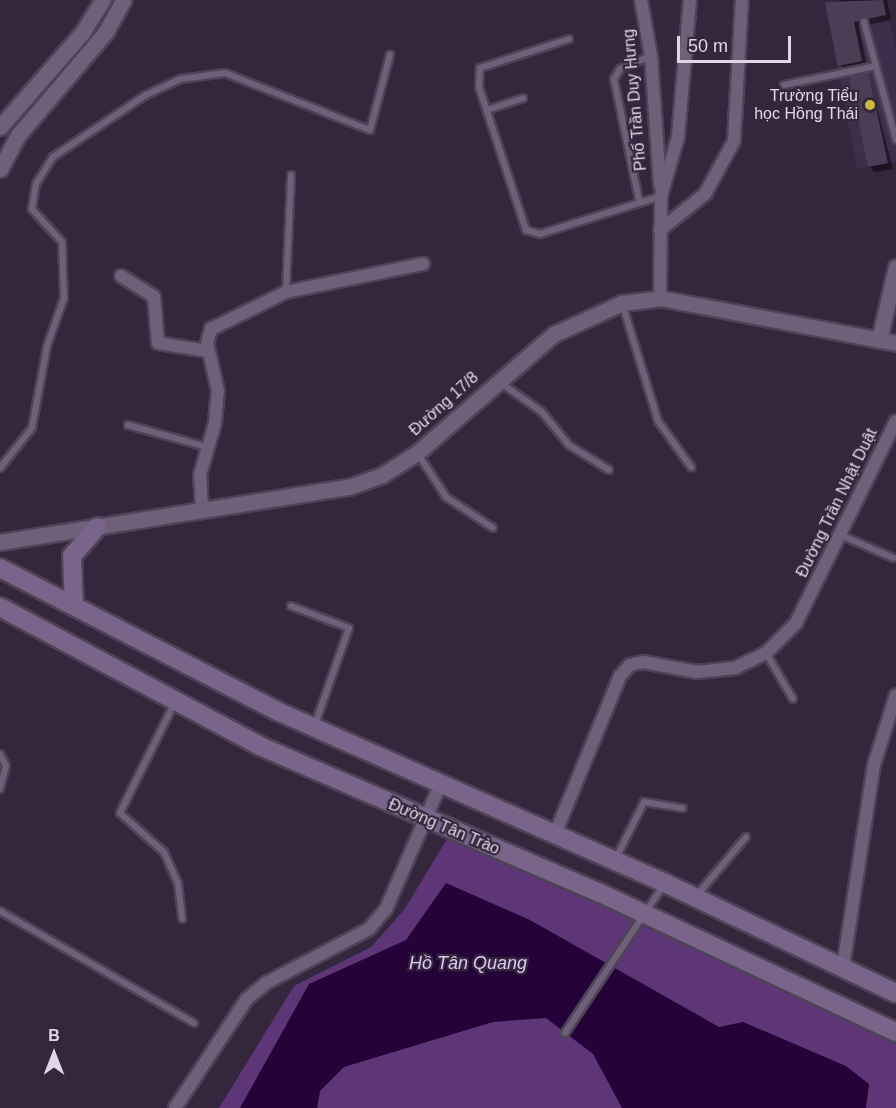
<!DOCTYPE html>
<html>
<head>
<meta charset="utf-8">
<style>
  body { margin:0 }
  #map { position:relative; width:896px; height:1108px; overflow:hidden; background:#34263d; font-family:Helvetica,sans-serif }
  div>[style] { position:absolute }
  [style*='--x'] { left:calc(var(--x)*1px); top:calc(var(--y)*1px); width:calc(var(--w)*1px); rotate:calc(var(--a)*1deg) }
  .built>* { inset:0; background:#3f2e4b }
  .green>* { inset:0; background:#5e3677 }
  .water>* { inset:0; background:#250238 }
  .shadow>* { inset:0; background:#0007 }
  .building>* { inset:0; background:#4b3d56 }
  .roads { filter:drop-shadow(2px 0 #4e4356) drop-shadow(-2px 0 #4e4356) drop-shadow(0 2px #4e4356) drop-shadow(0 -2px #4e4356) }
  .service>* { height:6px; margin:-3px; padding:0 3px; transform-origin:3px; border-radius:3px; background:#6f607a }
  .minor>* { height:12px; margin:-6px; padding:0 6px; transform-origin:6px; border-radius:6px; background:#6f607a }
  .tertiary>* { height:15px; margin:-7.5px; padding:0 7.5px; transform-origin:7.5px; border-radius:7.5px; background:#6f607a }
  .secondary>* { height:18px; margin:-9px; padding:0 9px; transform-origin:9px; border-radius:9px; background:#7a6489 }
  .dots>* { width:16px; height:16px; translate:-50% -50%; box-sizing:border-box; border:3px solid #34263d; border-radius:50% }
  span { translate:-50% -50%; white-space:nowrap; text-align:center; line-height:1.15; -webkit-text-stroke:4.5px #34263d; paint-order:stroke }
  .poi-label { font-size:16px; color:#e0d7e6 }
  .right { translate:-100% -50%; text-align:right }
  .street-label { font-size:16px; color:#e0d7e6 }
  .water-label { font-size:18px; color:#dfc8f1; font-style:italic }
  .north { position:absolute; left:24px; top:1024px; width:60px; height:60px; -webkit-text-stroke:4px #34263d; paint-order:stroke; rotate:0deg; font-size:16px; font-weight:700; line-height:24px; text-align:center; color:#e0d7e6 }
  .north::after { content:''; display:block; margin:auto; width:21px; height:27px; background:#e0d7e6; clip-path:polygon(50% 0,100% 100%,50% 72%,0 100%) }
  .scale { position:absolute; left:677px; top:36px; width:114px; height:27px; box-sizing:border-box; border:3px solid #e0d7e6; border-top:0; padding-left:8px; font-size:18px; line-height:21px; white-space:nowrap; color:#e0d7e6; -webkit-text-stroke:4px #34263d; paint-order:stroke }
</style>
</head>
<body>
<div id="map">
  <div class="built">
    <div style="clip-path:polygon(884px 0,896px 47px,896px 162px,857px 169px,825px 2px)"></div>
  </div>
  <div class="green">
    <div style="clip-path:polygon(447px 839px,896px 1033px,896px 1108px,219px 1108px,294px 986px,371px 947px,404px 910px)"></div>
  </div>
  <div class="water">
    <div style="clip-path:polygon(446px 883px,530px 920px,719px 1027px,743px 1022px,846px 1066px,869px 1084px,866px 1108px,622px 1108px,593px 1054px,546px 1018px,493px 1022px,344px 1067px,320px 1091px,317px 1108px,240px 1108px,309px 984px,406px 940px)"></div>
  </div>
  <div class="shadow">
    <div style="clip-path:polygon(842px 0,887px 0,891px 20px,859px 27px,867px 67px,845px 71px,840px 65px,827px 3px)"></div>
    <div style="clip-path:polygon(868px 74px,893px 169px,875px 172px,870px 167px)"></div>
  </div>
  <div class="building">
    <div style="clip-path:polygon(883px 0,886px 15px,854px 22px,862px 61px,838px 66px,825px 2px)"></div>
    <div style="clip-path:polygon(868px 72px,888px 163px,868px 167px,849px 76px)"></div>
  </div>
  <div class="roads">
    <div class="service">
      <div style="--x:864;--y:22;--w:122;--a:74.8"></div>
      <div style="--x:569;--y:39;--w:94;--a:162"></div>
      <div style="--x:480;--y:68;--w:19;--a:93"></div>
      <div style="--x:479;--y:87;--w:151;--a:71.8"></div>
      <div style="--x:526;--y:230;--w:15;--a:16"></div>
      <div style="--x:540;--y:234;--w:127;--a:-17.4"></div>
      <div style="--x:784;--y:85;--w:94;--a:-11.7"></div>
      <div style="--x:487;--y:110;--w:38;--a:-18"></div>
      <div style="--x:639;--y:200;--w:124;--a:-101.7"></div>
      <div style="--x:614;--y:79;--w:12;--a:-59"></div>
      <div style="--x:620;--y:69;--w:33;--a:-23"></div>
      <div style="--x:286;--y:291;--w:116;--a:-87.5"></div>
      <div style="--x:622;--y:303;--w:123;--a:73"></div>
      <div style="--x:658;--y:421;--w:57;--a:54.3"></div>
      <div style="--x:501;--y:383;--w:50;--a:35.3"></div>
      <div style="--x:542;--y:412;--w:43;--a:50.7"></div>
      <div style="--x:569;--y:445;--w:47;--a:32"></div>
      <div style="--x:128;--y:425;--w:82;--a:15.6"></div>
      <div style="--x:418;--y:454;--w:51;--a:56.9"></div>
      <div style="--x:446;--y:497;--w:56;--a:33.4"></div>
      <div style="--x:0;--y:468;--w:51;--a:-51.3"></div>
      <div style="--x:32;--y:428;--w:83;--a:-79.6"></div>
      <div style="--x:47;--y:346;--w:51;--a:-70.5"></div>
      <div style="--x:64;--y:298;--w:56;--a:-92"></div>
      <div style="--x:62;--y:242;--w:45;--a:-132.3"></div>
      <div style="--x:32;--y:209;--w:25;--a:-81"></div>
      <div style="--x:36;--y:184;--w:32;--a:-58"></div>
      <div style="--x:53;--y:157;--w:112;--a:-33.7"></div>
      <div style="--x:146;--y:95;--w:38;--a:-25"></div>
      <div style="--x:181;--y:79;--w:44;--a:-7.8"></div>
      <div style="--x:225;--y:73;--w:156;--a:21.5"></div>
      <div style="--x:370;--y:130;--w:78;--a:-75.1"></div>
      <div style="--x:843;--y:536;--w:55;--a:23.7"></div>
      <div style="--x:291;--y:606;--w:62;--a:20.8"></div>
      <div style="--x:349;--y:628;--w:102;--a:109.5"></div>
      <div style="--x:766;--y:653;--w:53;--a:59.6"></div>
      <div style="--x:175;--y:702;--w:124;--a:116.4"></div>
      <div style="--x:120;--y:813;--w:59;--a:41.6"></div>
      <div style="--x:164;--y:852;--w:35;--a:66"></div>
      <div style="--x:178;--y:884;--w:35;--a:83"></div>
      <div style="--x:0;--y:754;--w:13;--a:63"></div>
      <div style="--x:6;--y:766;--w:24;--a:105"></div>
      <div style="--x:615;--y:860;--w:65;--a:-63.4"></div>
      <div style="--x:644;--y:802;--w:39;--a:9"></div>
      <div style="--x:697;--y:895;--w:76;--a:-49.8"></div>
      <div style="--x:0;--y:911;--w:224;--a:30"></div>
      <div style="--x:565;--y:1033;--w:177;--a:-56.3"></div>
    </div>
    <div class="minor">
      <div style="--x:641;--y:0;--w:57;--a:79.9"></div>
      <div style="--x:651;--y:56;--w:130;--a:86"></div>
      <div style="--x:660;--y:230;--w:58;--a:-38.7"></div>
      <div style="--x:705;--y:194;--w:60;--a:-61.3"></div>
      <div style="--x:734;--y:141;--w:141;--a:-86.8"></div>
      <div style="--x:121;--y:276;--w:39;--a:32"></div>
      <div style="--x:154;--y:297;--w:46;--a:85"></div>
      <div style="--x:158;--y:343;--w:51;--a:9.1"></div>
      <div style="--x:660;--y:298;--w:102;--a:-89.4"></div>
      <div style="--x:661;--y:196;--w:61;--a:-73.9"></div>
      <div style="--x:678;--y:137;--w:138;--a:-85"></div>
      <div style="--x:202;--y:510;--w:35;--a:-93"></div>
      <div style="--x:200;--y:475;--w:54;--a:-73.9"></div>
      <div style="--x:215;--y:423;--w:32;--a:-85"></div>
      <div style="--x:218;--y:391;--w:49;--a:-102.9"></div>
      <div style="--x:207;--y:343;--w:15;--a:-74"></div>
      <div style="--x:211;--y:329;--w:84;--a:-26.3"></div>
      <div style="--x:286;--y:292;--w:140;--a:-11.6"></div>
      <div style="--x:555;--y:834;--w:171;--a:-67.6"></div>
      <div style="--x:620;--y:676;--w:15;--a:-48"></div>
      <div style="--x:630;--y:665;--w:13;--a:-13"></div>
      <div style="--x:643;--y:662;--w:55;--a:10.5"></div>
      <div style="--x:697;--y:672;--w:38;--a:-6"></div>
      <div style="--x:735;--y:668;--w:34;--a:-26"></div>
      <div style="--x:766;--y:653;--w:42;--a:-45"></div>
      <div style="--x:796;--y:623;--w:225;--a:-63.7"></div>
      <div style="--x:843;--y:967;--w:204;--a:-81.3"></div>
      <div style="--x:874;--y:765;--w:73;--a:-72.6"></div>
      <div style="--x:175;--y:1108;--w:131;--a:-56.6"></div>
      <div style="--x:247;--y:999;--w:25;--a:-40"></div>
      <div style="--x:266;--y:983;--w:116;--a:-27.7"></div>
      <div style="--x:369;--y:929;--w:26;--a:-50"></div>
      <div style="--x:386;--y:909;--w:137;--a:-66.4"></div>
    </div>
    <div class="tertiary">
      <div style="--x:0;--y:127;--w:125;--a:-48.9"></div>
      <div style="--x:82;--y:33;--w:39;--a:-58"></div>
      <div style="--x:0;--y:169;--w:40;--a:-62"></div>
      <div style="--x:19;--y:134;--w:133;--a:-49.6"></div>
      <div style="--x:105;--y:33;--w:38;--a:-61"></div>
      <div style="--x:879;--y:340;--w:75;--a:-76.9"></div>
      <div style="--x:0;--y:542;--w:353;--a:-9"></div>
      <div style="--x:349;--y:487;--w:35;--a:-20"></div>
      <div style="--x:382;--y:475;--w:41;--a:-32.2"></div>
      <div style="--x:417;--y:453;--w:181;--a:-41"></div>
      <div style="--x:554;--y:334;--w:75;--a:-24.5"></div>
      <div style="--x:622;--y:303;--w:38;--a:-7"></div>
      <div style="--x:660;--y:298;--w:240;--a:10.8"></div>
    </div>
    <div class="secondary">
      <div style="--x:0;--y:568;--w:312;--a:27.3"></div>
      <div style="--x:277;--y:711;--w:424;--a:23.9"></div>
      <div style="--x:665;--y:883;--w:256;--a:25.5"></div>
      <div style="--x:74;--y:606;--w:50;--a:-92.3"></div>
      <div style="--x:72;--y:556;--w:38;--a:-49"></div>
      <div style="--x:0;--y:607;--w:295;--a:28.1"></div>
      <div style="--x:260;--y:746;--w:368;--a:23.4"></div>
      <div style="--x:598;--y:892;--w:329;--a:25.2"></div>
    </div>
  </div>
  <div class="dots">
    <div style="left:870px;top:105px;background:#ccb938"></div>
  </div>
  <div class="poi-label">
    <span class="right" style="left:858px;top:105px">Trường Tiểu<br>học Hồng Thái</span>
  </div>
  <div class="street-label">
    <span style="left:635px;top:100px;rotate:-95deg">Phố Trần Duy Hưng</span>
    <span style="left:444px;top:404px;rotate:-42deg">Đường 17/8</span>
    <span style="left:837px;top:503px;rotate:-64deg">Đường Trần Nhật Duật</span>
    <span style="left:444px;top:827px;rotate:23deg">Đường Tân Trào</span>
  </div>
  <div class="water-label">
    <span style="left:468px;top:963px">Hồ Tân Quang</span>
  </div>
  <div class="north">B</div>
  <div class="scale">50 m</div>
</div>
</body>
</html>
